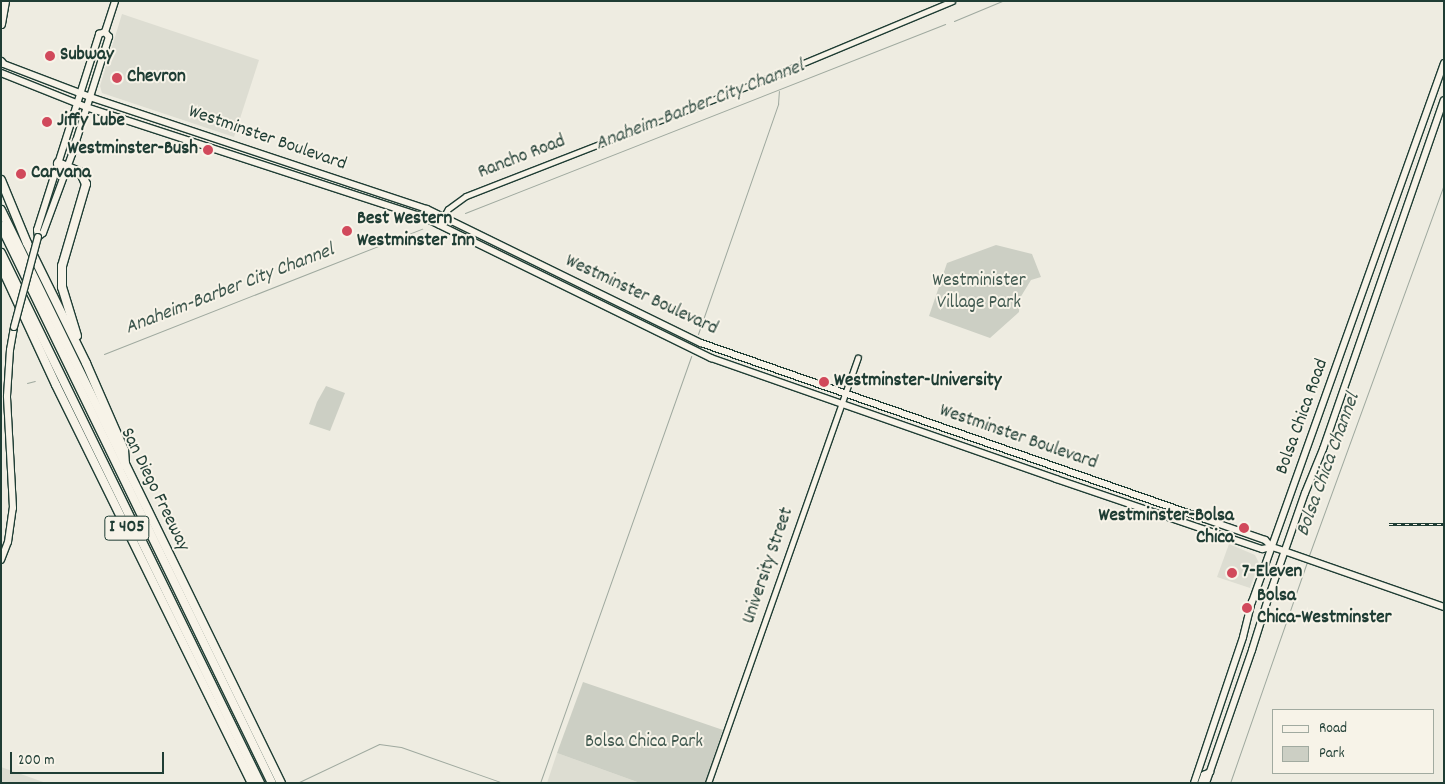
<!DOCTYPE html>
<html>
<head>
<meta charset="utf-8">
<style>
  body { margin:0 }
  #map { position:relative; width:1445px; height:784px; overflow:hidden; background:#eeece1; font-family:Dekko,sans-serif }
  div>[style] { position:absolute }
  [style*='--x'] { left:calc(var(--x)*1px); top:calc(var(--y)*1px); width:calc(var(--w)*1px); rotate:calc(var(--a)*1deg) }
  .built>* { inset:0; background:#ddddd2 }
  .green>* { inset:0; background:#cccfc4 }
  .stream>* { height:1px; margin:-0.5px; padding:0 0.5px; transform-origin:0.5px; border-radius:0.5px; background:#9fa99f }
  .roads { filter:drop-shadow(1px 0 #1f3d34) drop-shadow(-1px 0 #1f3d34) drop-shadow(0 1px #1f3d34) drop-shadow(0 -1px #1f3d34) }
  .minor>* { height:5px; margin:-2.5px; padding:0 2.5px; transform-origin:2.5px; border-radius:2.5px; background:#f7f3e8 }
  .major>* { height:6px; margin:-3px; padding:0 3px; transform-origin:3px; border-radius:3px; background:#f7f3e8 }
  .highway>* { height:8px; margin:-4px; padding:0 4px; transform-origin:4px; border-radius:4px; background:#f7f3e8 }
  .rail>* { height:3px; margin-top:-1.5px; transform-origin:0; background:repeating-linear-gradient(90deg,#f7f3e8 0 4px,#1f3d34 0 8px); box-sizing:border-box; border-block:1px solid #1f3d34 }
  .bridges { filter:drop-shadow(1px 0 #1f3d34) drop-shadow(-1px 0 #1f3d34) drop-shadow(0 1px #1f3d34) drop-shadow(0 -1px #1f3d34) }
  .major-bridge>* { height:6px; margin:-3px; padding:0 3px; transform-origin:3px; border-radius:3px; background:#f7f3e8 }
  .dots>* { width:14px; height:14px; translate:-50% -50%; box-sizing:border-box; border:2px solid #f7f3e8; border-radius:50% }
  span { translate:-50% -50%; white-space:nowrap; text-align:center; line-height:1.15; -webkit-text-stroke:4px #f7f3e8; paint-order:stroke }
  .shield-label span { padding:1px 4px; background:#f7f3e8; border:1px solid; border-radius:4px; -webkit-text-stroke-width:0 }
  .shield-label { font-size:18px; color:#1f3d34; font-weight:700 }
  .poi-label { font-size:19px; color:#1f3d34; font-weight:700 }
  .left { translate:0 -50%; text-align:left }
  .right { translate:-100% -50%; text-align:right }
  .street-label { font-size:19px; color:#1f3d34 }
  .park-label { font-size:19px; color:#425a51 }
  .water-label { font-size:20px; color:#3f584f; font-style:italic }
  .frame { position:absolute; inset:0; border:2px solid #1f3d34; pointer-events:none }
  .legend { position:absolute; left:1272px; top:709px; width:162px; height:65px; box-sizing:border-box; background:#f7f3e8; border:1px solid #a1aaa0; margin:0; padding:6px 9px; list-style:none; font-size:15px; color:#1f3d34 }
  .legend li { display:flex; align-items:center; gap:10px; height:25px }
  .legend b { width:25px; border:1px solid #a1aaa0 }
  .scale { position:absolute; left:10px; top:752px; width:154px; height:22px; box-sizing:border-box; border:2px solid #1f3d34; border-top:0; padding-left:6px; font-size:15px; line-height:18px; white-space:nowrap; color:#1f3d34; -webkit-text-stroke:4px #f7f3e8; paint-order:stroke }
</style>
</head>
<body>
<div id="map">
  <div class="built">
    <div style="clip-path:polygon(122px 14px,259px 60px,234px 137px,102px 93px,100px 86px)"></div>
    <div style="clip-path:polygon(1229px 544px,1255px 555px,1259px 563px,1250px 588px,1217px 577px)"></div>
    <div style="clip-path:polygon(557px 753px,640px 783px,547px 783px)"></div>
    <div style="clip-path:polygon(1px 767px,46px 783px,1px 783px)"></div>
  </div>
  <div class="green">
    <div style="clip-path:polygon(996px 245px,1032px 254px,1041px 277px,1031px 280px,1020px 298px,1019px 312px,990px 338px,929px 316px,947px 263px)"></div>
    <div style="clip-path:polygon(326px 386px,345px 393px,330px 431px,309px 424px,317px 402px)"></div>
    <div style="clip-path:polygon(583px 682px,723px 730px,705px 783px,640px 783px,557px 753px)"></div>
  </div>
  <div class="stream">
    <div style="--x:954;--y:21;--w:52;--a:-22.6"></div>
    <div style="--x:465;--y:213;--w:516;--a:-21.49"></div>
    <div style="--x:698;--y:334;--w:244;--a:-70.8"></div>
    <div style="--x:778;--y:104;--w:13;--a:-86"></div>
    <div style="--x:104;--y:354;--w:342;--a:-21.5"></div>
    <div style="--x:27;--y:383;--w:8;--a:-14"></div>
    <div style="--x:1308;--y:558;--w:397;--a:-70"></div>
    <div style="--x:297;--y:783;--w:91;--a:-25.4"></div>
    <div style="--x:379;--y:744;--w:22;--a:8"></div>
    <div style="--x:401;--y:747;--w:108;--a:19.4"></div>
    <div style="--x:540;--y:783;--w:453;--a:-70.5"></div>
    <div style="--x:1230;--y:783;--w:234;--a:-70.8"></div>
  </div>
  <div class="roads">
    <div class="minor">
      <div style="--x:439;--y:225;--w:18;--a:-61"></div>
      <div style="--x:448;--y:209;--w:22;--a:-36"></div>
      <div style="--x:466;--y:196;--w:303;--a:-21.3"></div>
      <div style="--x:748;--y:86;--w:221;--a:-22.6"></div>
      <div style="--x:708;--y:783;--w:451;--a:-70.6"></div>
    </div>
    <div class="major">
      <div style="--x:105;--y:32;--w:33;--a:-72"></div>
      <div style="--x:1;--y:63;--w:95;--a:20.9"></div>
      <div style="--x:90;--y:97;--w:355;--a:18.4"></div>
      <div style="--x:427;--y:209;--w:305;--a:26.1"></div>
      <div style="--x:701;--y:343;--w:534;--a:19.25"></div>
      <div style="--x:1205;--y:519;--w:64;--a:19.3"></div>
      <div style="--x:1265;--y:540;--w:10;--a:45"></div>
      <div style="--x:1;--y:73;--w:92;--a:21.8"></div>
      <div style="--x:86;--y:107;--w:354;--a:18.1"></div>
      <div style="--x:423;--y:217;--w:321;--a:26.1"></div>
      <div style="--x:711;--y:358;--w:366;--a:19.3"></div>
      <div style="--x:1056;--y:479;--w:218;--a:18.8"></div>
      <div style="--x:1262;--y:549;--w:10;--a:-11"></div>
      <div style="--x:1272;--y:547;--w:13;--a:18"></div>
      <div style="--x:1284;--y:551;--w:170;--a:19.3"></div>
      <div style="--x:38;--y:237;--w:6;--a:-39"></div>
      <div style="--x:43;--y:233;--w:84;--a:-69.8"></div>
      <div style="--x:72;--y:154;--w:123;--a:-72.5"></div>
      <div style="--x:109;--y:37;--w:6;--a:-129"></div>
      <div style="--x:38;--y:237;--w:7;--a:-98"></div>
      <div style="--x:37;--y:230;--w:206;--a:-72.4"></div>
      <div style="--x:99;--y:34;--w:6;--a:-18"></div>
      <div style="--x:1;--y:560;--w:19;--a:-69"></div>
      <div style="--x:8;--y:542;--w:34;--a:-82"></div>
      <div style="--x:13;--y:508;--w:112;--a:-93.1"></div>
      <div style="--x:7;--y:396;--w:46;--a:-86.3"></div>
      <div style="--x:10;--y:350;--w:23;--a:-80"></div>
      <div style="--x:1194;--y:783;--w:154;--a:-71.4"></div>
      <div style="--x:1243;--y:637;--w:36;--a:-76"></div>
      <div style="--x:1252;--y:602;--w:572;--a:-70.39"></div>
      <div style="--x:1201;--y:783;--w:9;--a:-69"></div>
      <div style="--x:1204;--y:775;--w:7;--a:-27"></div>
      <div style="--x:1206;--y:783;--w:141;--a:-70.9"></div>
      <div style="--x:1252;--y:650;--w:53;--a:-72.6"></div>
      <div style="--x:1268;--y:599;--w:112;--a:-70.8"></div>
      <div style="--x:1305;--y:493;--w:48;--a:-67.8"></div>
      <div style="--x:1323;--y:449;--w:369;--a:-70.9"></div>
    </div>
    <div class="highway">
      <div style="--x:1;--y:24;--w:23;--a:-80"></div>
      <div style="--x:1;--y:62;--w:1;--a:45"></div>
      <div style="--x:58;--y:163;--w:25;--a:23"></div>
      <div style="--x:81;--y:173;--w:12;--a:66"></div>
      <div style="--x:86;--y:184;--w:85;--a:106.3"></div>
      <div style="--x:62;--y:266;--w:21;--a:90"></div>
      <div style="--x:62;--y:287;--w:51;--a:73"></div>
      <div style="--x:1;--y:180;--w:68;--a:67.6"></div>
      <div style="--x:27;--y:243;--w:134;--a:63.8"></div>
      <div style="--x:86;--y:363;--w:95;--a:66.4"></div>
      <div style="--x:124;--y:450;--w:15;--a:86"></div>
      <div style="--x:1;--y:210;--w:638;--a:63.96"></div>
      <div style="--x:1;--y:226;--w:619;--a:64.06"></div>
      <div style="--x:1;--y:253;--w:590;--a:63.96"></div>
      <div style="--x:1;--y:266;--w:131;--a:65.2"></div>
      <div style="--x:56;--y:385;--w:444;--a:63.8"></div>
    </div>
  </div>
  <div class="rail">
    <div style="--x:1389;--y:524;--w:55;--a:0"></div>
  </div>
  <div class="bridges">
    <div class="major-bridge">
      <div style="--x:14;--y:327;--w:93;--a:-75.1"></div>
    </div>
  </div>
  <div class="dots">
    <div style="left:50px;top:56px;background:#d1495b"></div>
    <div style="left:117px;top:78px;background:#d1495b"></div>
    <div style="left:47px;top:122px;background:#d1495b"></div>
    <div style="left:208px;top:150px;background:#d1495b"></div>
    <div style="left:21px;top:174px;background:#d1495b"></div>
    <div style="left:347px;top:231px;background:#d1495b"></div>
    <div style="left:824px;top:382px;background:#d1495b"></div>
    <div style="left:1244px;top:528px;background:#d1495b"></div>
    <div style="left:1232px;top:573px;background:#d1495b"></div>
    <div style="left:1247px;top:608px;background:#d1495b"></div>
  </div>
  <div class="shield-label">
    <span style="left:127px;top:528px">I 405</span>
  </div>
  <div class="poi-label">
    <span class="left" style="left:60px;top:56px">Subway</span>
    <span class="left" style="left:127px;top:78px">Chevron</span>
    <span class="left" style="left:57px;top:122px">Jiffy Lube</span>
    <span class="right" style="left:198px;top:150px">Westminster-Bush</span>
    <span class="left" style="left:31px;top:174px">Carvana</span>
    <span class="left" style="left:357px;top:231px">Best Western<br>Westminster Inn</span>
    <span class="left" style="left:834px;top:382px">Westminster-University</span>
    <span class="right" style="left:1234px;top:528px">Westminster-Bolsa<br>Chica</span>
    <span class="left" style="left:1242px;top:573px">7-Eleven</span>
    <span class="left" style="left:1257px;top:608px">Bolsa<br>Chica-Westminster</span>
  </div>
  <div class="street-label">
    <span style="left:267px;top:139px;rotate:19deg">Westminster Boulevard</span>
    <span style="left:522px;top:158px;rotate:-21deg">Rancho Road</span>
    <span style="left:641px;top:296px;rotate:25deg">Westminster Boulevard</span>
    <span style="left:1303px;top:417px;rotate:-70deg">Bolsa Chica Road</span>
    <span style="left:1018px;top:438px;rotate:19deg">Westminster Boulevard</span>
    <span style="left:154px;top:490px;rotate:64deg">San Diego Freeway</span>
    <span style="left:769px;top:566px;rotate:-71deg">University Street</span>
  </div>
  <div class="park-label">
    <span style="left:979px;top:293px">Westminister<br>Village Park</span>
    <span style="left:644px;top:743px">Bolsa Chica Park</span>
  </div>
  <div class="water-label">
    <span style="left:700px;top:106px;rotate:-21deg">Anaheim-Barber City Channel</span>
    <span style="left:230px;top:290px;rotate:-21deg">Anaheim-Barber City Channel</span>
    <span style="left:1329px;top:465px;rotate:-70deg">Bolsa Chica Channel</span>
  </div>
  <div class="frame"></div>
  <ul class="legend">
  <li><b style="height:6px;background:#f7f3e8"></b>Road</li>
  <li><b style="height:14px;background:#cccfc4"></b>Park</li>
  </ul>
  <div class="scale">200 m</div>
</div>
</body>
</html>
